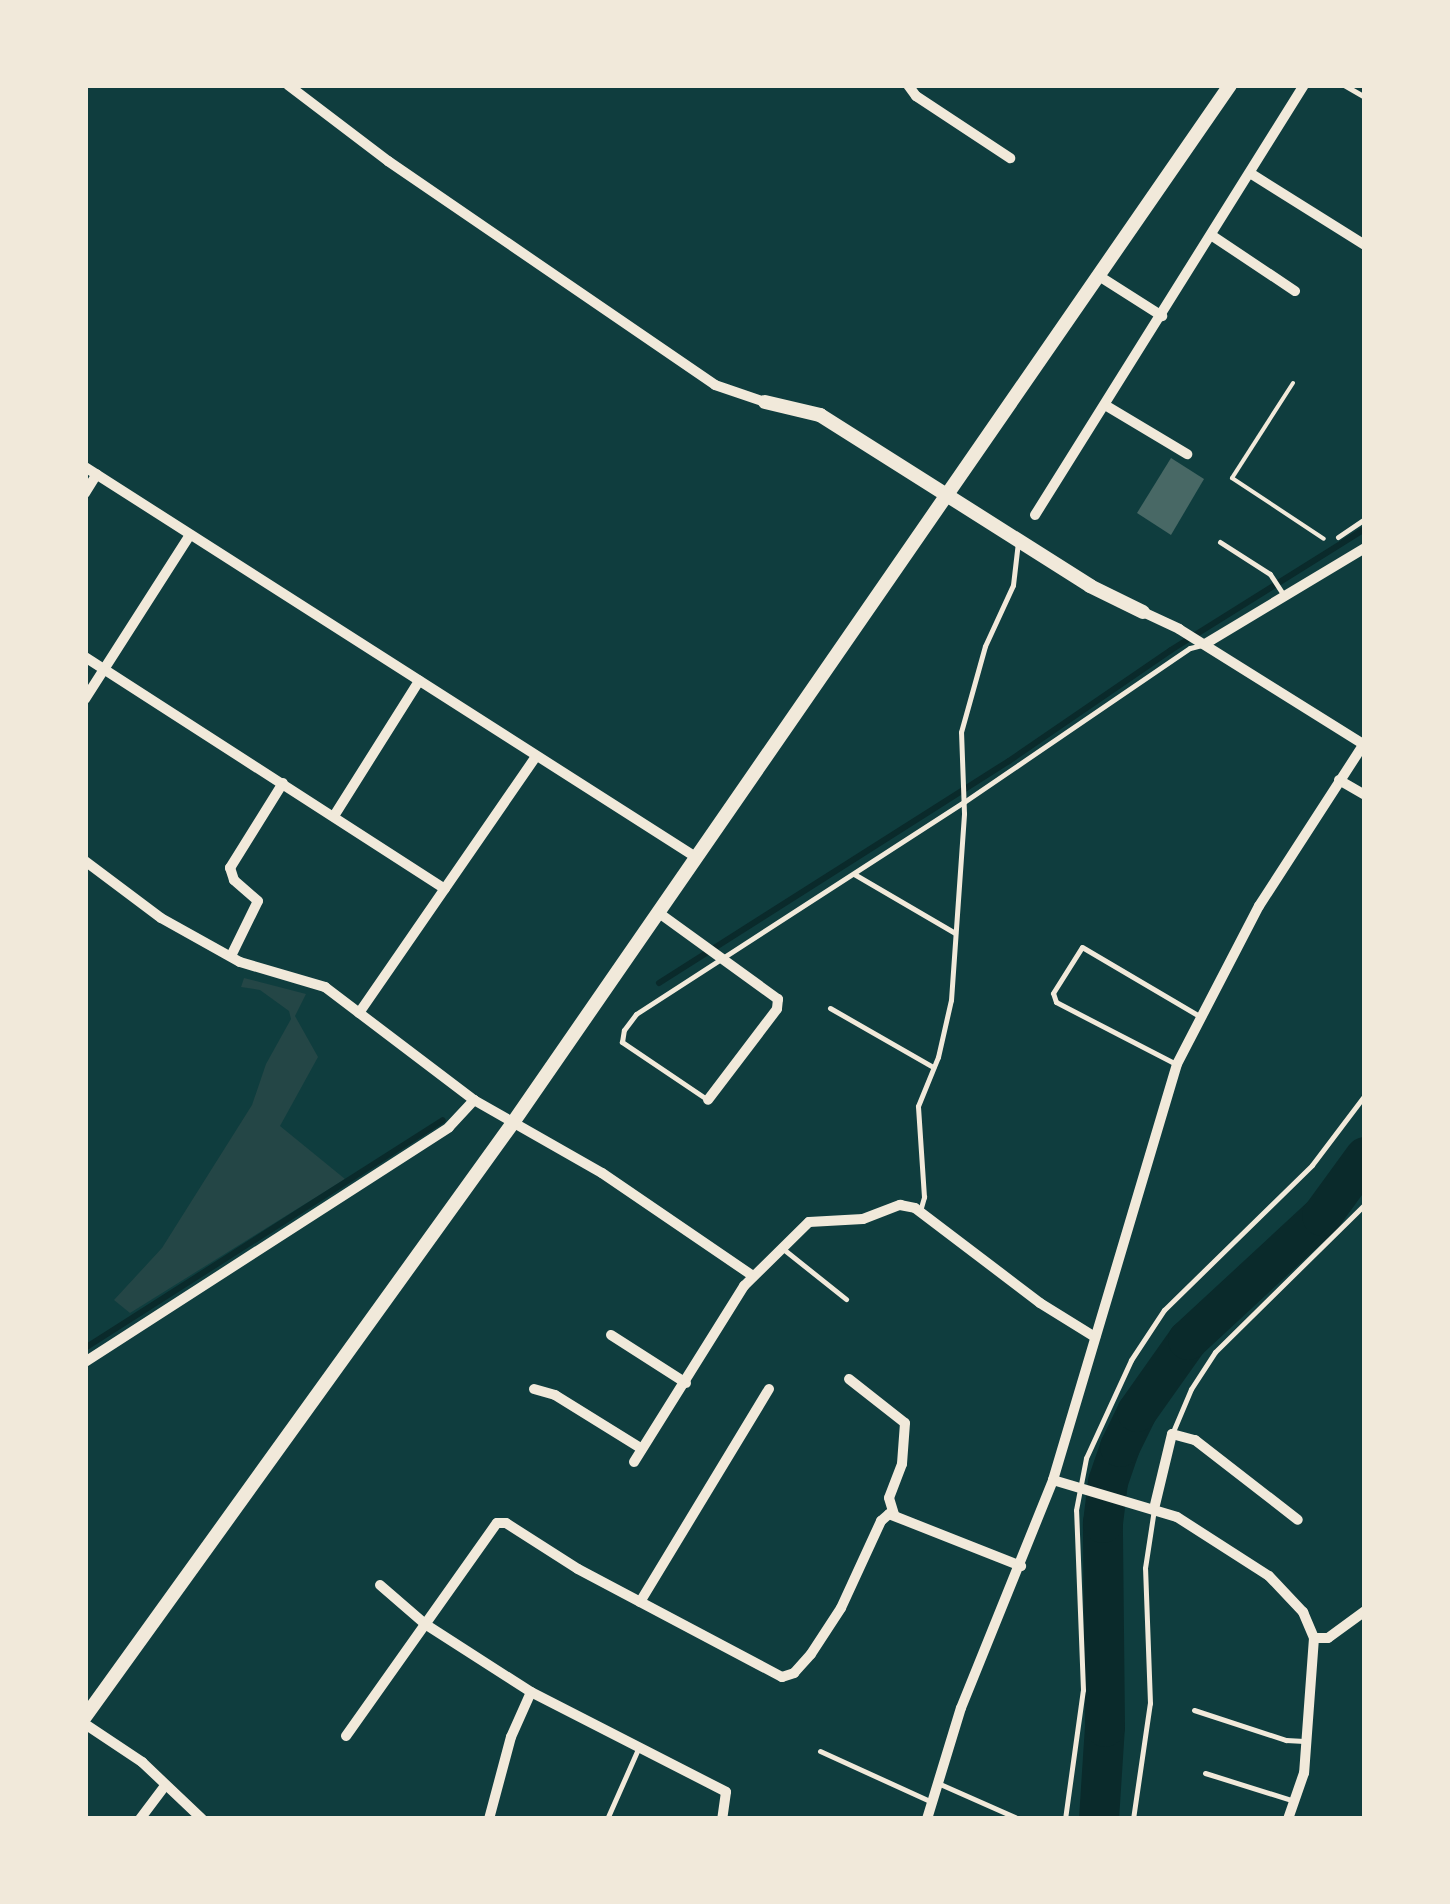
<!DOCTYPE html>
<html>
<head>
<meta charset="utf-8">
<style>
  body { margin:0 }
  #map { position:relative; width:1450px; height:1904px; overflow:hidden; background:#0f3d3e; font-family:Lato,sans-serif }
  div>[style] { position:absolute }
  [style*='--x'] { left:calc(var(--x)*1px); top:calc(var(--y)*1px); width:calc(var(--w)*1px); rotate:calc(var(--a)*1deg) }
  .green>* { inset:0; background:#244646 }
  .stream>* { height:6px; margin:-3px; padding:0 3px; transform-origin:3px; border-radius:3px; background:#0a2a2b }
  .river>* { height:40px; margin:-20px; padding:0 20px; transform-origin:20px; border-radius:20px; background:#0a2a2b }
  .building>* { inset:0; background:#486865 }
  .path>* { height:4px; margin:-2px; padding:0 2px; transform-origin:2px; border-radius:2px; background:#f1e9da }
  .service>* { height:5px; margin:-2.5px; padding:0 2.5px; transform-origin:2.5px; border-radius:2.5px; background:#f1e9da }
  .minor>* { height:10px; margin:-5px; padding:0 5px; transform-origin:5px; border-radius:5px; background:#f1e9da }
  .tertiary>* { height:14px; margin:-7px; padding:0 7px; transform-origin:7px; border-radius:7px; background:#f1e9da }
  span { translate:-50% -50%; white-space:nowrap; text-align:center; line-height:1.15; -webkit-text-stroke:9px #f1e9da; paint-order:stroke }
  .frame { position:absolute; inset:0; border:88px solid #f1e9da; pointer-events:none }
</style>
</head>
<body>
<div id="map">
  <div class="green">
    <div style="clip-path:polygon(244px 978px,306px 994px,295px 1016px,318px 1057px,280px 1126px,345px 1179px,130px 1313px,114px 1300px,162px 1248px,252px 1105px,266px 1064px,291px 1019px,289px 1011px,260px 990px,241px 987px)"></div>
  </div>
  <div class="stream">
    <div style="--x:659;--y:983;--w:414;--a:-32.4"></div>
    <div style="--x:1009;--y:761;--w:196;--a:-34.4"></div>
    <div style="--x:1171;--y:650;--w:229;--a:-32"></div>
    <div style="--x:85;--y:1348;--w:424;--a:-32.5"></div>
  </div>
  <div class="river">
    <div style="--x:1099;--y:1819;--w:92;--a:-86.3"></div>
    <div style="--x:1105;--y:1727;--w:204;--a:-90.6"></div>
    <div style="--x:1103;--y:1523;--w:41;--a:-83"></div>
    <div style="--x:1108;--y:1482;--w:37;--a:-71"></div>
    <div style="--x:1120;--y:1447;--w:39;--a:-64"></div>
    <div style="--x:1137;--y:1412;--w:88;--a:-54.7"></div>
    <div style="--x:1188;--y:1340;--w:183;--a:-42.8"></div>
    <div style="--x:1322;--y:1216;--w:73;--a:-53.9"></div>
  </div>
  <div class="building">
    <div style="clip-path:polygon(1171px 458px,1204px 479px,1171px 535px,1137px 513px)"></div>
  </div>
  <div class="path">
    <div style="--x:1293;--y:383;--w:113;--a:122.7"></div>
    <div style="--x:1232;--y:478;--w:110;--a:33.5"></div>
  </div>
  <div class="service">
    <div style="--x:1344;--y:85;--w:24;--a:30"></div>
    <div style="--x:1338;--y:537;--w:32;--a:-34"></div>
    <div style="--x:1220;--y:542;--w:59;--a:32.6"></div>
    <div style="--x:1270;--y:574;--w:24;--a:57"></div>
    <div style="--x:854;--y:874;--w:117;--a:30.3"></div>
    <div style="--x:830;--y:1008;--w:119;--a:29.8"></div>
    <div style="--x:1176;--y:1064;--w:135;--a:-152.7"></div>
    <div style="--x:1056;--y:1002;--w:9;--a:-108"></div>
    <div style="--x:1053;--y:993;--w:54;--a:-57.8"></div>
    <div style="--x:1082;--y:947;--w:136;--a:30.5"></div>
    <div style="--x:708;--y:1100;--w:104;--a:-146"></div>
    <div style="--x:622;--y:1042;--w:12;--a:-81"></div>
    <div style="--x:624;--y:1030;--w:20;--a:-53"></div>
    <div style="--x:636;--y:1014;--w:391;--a:-32.9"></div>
    <div style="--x:964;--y:802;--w:273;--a:-34.3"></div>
    <div style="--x:1190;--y:648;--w:12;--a:-14"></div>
    <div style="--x:920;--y:1211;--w:15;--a:-74"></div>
    <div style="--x:924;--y:1197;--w:91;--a:-93.8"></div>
    <div style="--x:918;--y:1106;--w:53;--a:-67.8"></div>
    <div style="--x:938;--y:1057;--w:58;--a:-77.2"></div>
    <div style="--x:951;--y:1000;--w:187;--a:-86"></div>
    <div style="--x:964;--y:813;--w:81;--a:-92.1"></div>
    <div style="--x:961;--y:732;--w:89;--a:-74.4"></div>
    <div style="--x:985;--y:646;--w:67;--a:-65.3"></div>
    <div style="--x:1013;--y:585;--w:43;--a:-83.4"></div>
    <div style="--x:782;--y:1248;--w:82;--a:38.6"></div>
    <div style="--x:1172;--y:1434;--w:49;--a:-67.1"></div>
    <div style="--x:1191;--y:1389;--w:44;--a:-57"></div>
    <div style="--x:1215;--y:1352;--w:211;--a:-44.6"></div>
    <div style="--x:1194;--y:1710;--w:97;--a:18.1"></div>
    <div style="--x:1286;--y:1740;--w:18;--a:3"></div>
    <div style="--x:820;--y:1751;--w:123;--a:24.5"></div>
    <div style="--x:1205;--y:1773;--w:90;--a:17.4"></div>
    <div style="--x:940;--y:1784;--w:86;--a:23.9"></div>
    <div style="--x:607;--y:1819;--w:77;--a:-66.1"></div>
    <div style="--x:1065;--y:1819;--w:130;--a:-82.1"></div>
    <div style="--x:1083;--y:1690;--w:180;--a:-92.2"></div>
    <div style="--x:1076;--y:1510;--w:53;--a:-79.1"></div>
    <div style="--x:1086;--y:1458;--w:108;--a:-65.3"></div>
    <div style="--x:1131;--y:1360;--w:60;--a:-56.6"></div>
    <div style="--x:1164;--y:1310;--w:207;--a:-44.4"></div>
    <div style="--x:1312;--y:1165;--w:88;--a:-52.9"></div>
    <div style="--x:1133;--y:1819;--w:117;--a:-81.7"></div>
    <div style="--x:1150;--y:1703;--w:135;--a:-92.1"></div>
    <div style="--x:1145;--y:1568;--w:60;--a:-81.3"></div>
  </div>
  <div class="minor">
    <div style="--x:288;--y:85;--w:126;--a:37.2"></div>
    <div style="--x:388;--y:161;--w:396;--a:34.4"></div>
    <div style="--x:715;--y:385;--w:53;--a:18.8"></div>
    <div style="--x:908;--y:85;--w:14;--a:54"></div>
    <div style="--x:916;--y:96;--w:113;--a:33.4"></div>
    <div style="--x:1250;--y:173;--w:136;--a:32.1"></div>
    <div style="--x:1211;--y:235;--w:101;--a:33.7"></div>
    <div style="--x:1099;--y:276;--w:75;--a:32.4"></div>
    <div style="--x:1105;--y:405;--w:96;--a:30.9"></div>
    <div style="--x:85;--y:467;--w:726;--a:32.57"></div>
    <div style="--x:85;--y:493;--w:22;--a:-58"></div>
    <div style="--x:1035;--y:515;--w:507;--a:-57.97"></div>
    <div style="--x:1143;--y:612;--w:40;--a:25"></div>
    <div style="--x:1179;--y:629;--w:217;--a:32"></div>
    <div style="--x:1205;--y:644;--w:187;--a:-31"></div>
    <div style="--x:85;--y:657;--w:428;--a:32.8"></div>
    <div style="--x:85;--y:699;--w:195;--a:-57.4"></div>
    <div style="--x:1339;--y:780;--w:30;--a:30"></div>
    <div style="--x:334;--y:816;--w:160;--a:-57.8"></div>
    <div style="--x:85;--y:861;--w:95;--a:36.9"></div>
    <div style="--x:161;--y:918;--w:90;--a:29.1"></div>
    <div style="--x:240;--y:962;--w:89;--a:16.4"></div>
    <div style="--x:325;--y:987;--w:187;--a:37.2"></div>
    <div style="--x:474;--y:1100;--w:147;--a:29.7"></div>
    <div style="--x:602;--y:1173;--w:183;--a:34.3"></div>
    <div style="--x:659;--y:913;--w:147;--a:35.9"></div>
    <div style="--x:778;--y:999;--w:10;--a:96"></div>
    <div style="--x:777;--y:1009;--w:114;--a:127.2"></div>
    <div style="--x:231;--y:956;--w:61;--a:-63.9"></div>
    <div style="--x:258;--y:901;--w:32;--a:-139"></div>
    <div style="--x:234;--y:880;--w:13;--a:-108"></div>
    <div style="--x:230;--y:868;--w:100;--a:-58.1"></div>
    <div style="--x:359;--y:1013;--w:312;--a:-55.4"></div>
    <div style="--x:611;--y:1335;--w:89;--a:32.6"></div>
    <div style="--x:85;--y:1362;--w:433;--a:-32.8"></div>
    <div style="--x:449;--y:1127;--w:37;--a:-47"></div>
    <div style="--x:849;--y:1379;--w:71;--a:38.2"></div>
    <div style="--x:905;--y:1423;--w:41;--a:94.2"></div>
    <div style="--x:902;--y:1464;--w:36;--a:111"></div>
    <div style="--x:889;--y:1498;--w:17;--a:73"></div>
    <div style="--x:534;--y:1389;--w:22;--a:16"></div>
    <div style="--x:555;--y:1395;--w:102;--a:31.8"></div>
    <div style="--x:634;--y:1462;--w:208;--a:-58"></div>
    <div style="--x:744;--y:1286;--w:91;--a:-44.6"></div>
    <div style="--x:809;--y:1222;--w:54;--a:-3.2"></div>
    <div style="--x:863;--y:1219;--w:40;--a:-21"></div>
    <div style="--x:900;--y:1205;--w:15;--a:11"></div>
    <div style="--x:915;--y:1208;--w:157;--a:37.2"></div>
    <div style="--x:1040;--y:1303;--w:65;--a:31.7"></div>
    <div style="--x:1053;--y:1480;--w:129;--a:16.6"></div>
    <div style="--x:1177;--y:1517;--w:109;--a:32.7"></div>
    <div style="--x:1269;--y:1576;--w:50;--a:46.6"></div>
    <div style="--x:1303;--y:1612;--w:28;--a:67"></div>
    <div style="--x:1314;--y:1638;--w:135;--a:94.2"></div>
    <div style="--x:1304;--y:1773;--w:49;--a:109.2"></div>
    <div style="--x:1154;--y:1509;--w:77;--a:-76.5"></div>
    <div style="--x:1172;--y:1434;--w:24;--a:15"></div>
    <div style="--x:1195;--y:1440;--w:130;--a:37.8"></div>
    <div style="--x:380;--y:1585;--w:60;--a:40.9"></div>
    <div style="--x:425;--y:1624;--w:126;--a:32.7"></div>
    <div style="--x:531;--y:1692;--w:219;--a:27.1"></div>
    <div style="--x:726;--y:1792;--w:27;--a:98"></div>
    <div style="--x:640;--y:1602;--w:249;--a:-58.8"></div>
    <div style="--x:1314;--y:1638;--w:14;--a:0"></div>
    <div style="--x:1328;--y:1638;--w:46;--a:-36.1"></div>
    <div style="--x:85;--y:1724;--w:69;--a:33.7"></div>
    <div style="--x:142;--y:1762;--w:83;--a:43.5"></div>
    <div style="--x:346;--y:1736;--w:261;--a:-54.7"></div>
    <div style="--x:497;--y:1523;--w:9;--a:0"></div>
    <div style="--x:506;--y:1523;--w:85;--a:32.6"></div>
    <div style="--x:578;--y:1569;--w:231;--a:27.9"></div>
    <div style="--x:782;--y:1677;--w:13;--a:-18"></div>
    <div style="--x:794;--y:1673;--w:25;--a:-48"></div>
    <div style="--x:811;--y:1654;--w:55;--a:-56.9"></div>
    <div style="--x:841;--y:1608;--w:96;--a:-65.3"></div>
    <div style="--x:881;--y:1521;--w:11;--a:-41"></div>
    <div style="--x:889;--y:1514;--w:142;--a:21.5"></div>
    <div style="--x:140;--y:1819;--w:40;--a:-53"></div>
    <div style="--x:489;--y:1819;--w:85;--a:-75"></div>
    <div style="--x:511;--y:1737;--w:49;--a:-66"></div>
    <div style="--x:927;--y:1819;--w:116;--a:-73"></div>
    <div style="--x:961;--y:1708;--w:246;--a:-68"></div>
    <div style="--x:1053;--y:1480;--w:434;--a:-73.4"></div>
    <div style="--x:1177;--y:1064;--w:178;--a:-62.6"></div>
    <div style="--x:1259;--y:906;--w:195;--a:-57.1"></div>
  </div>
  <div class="tertiary">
    <div style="--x:765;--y:402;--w:57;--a:13.3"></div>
    <div style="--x:820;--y:415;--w:320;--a:32.3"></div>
    <div style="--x:1090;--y:586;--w:59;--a:26.1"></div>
    <div style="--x:85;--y:1717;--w:731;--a:-54.24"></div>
    <div style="--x:512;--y:1124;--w:1263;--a:-55.35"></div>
  </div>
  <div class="frame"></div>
</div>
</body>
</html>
